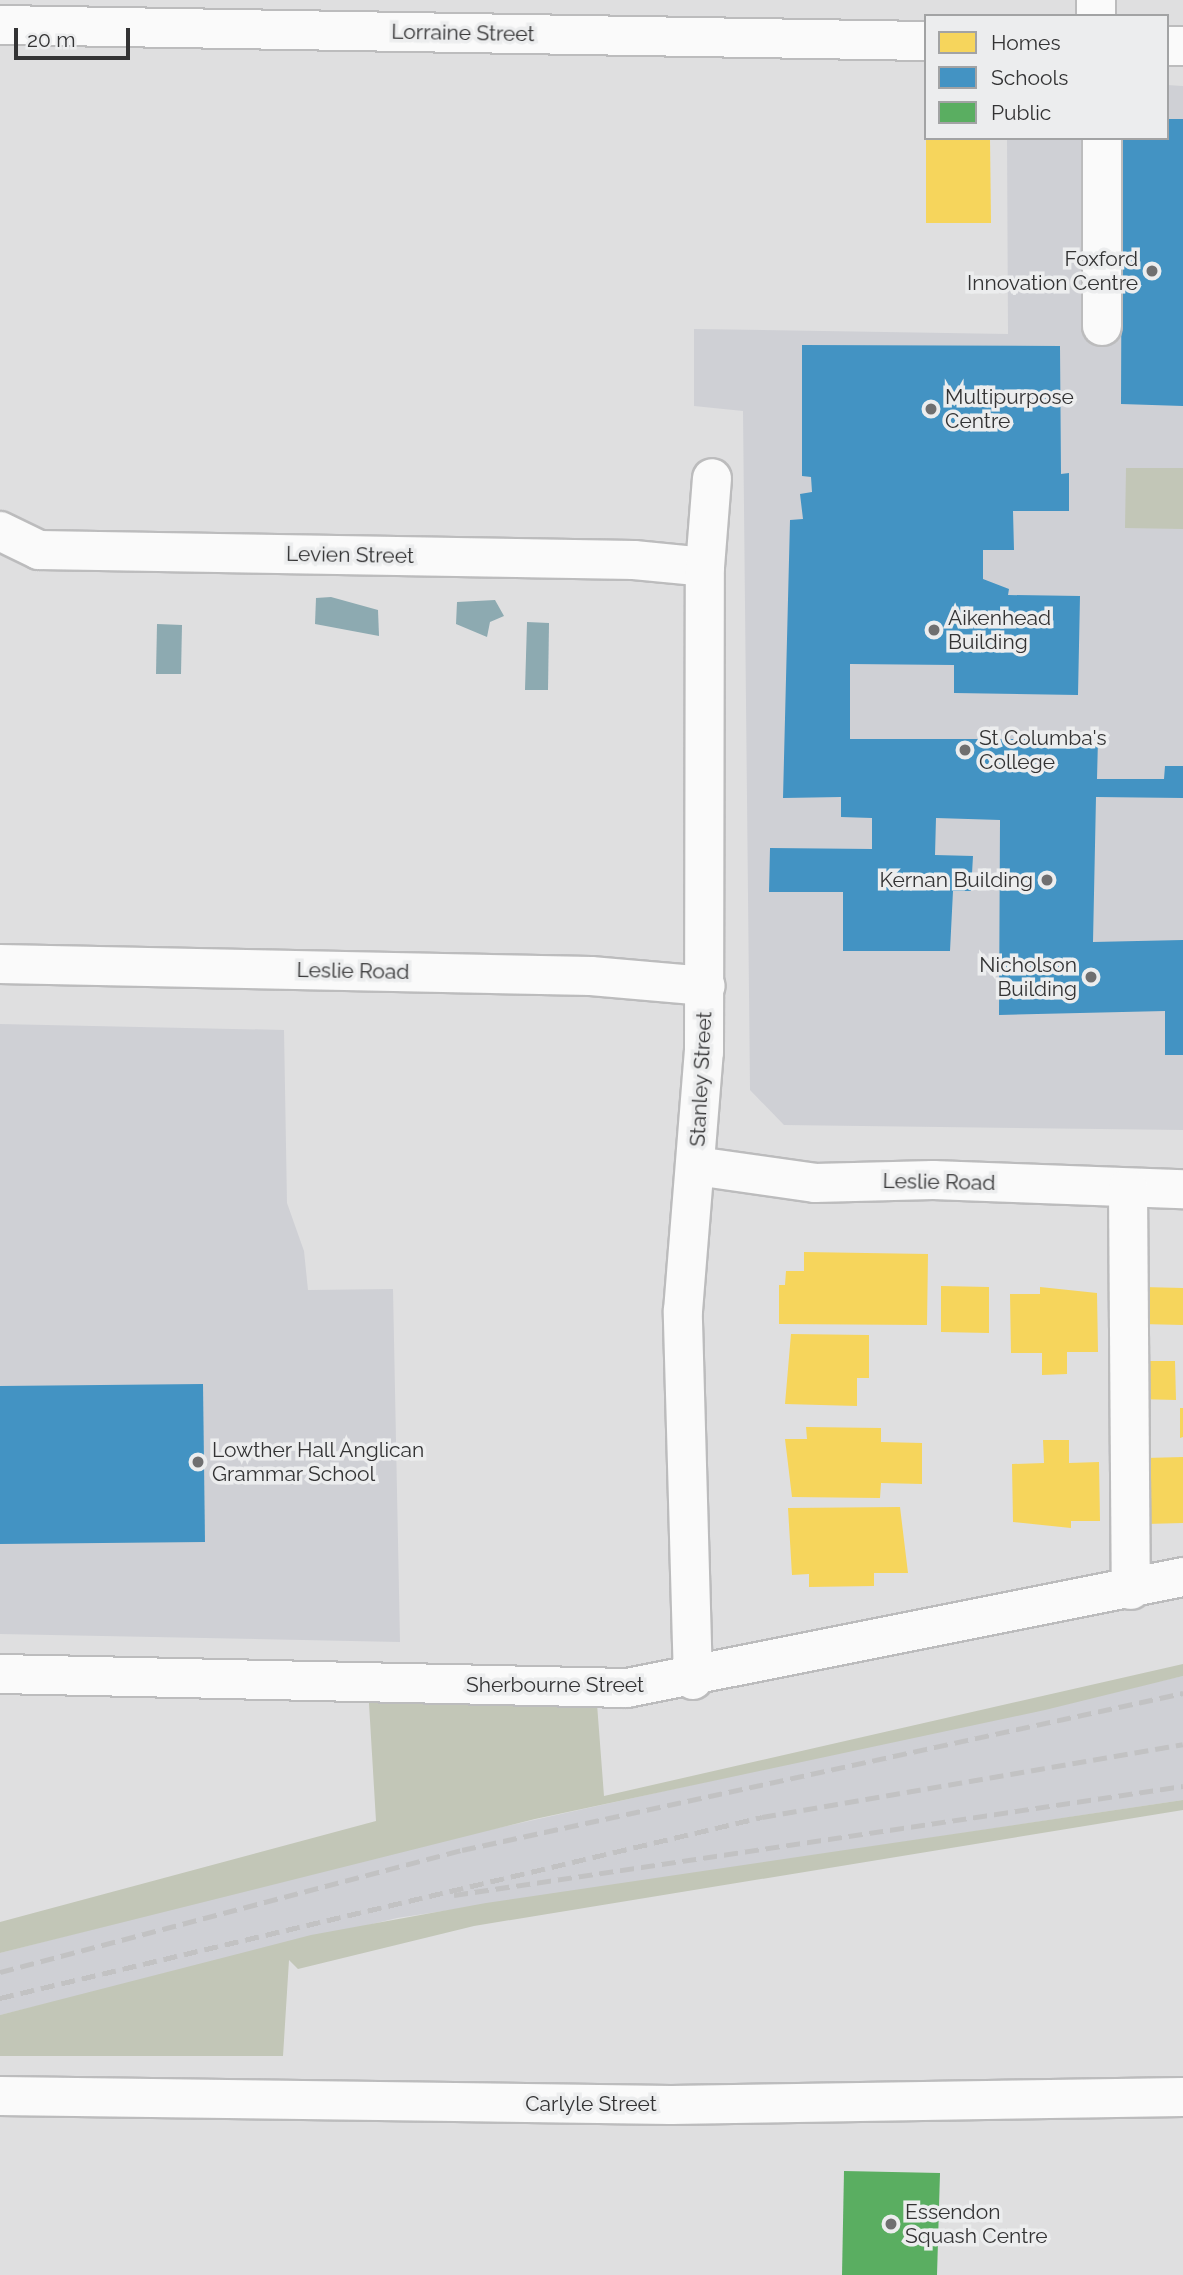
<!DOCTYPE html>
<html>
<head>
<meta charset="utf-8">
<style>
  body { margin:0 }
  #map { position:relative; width:1183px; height:2275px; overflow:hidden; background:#dfdfe0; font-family:Raleway,sans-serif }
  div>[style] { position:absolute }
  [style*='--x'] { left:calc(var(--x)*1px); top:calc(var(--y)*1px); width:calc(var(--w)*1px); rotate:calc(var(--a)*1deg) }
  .built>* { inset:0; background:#cfd0d5 }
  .green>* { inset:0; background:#c2c6b7 }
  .water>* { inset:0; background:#8daab1 }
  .homes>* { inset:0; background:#f6d55c }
  .schools>* { inset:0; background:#4393c3 }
  .public>* { inset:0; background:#5aae61 }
  .roads { filter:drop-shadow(2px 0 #bcbcbd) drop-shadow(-2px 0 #bcbcbd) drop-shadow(0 2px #bcbcbd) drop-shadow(0 -2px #bcbcbd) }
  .minor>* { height:38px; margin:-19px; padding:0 19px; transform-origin:19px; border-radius:19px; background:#fafafa }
  .rail>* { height:5px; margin-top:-2.5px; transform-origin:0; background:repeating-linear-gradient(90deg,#c2c2c3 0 14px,transparent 0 21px) }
  .dots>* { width:19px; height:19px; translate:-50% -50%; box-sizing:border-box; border:4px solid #ecedee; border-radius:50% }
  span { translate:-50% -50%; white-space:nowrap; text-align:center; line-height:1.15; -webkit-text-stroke:7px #ecedee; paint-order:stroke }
  .street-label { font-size:21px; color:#333334 }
  .poi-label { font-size:21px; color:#333334 }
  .right { translate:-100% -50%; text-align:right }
  .left { translate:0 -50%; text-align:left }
  .legend { position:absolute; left:924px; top:14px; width:245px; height:126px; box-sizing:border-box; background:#ecedee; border:2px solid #a2a3a4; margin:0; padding:9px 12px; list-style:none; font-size:21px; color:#333334 }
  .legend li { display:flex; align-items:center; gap:14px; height:35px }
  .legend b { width:35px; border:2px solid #a2a3a4 }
  .scale { position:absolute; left:14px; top:28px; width:116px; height:32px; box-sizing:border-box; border:4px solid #333334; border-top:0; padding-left:9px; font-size:21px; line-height:24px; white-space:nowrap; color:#333334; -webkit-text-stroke:5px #ecedee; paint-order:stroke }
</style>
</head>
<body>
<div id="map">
  <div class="built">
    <div style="clip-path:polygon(1167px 85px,1183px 86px,1183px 1130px,784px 1125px,750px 1090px,743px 411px,694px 406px,694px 329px,1008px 334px,1007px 138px,1167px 138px)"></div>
    <div style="clip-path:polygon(0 1024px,284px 1030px,287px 1203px,304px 1251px,308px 1290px,393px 1289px,400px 1642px,0 1634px)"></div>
    <div style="clip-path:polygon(1183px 1676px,1183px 1800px,397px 1918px,0 2015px,0 1953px,412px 1847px)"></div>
  </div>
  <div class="green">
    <div style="clip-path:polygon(1126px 468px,1183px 468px,1183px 529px,1125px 528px)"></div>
    <div style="clip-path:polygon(1183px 1664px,1183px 1676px,1045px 1710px,535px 1819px,0 1953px,0 1922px,376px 1821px,368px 1687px,597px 1704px,604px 1796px)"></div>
    <div style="clip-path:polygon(1183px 1800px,1183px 1810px,474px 1926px,298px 1969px,289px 1960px,283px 2056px,0 2056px,0 2015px,311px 1935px,486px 1903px)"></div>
  </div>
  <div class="water">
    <div style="clip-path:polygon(331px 597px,378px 610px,379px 636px,315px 624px,316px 598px)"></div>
    <div style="clip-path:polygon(495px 600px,504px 616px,490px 622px,487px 637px,456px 624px,457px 602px)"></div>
    <div style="clip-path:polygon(527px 622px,549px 623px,548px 690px,525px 690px)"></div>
    <div style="clip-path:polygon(157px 624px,182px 625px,181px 674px,156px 674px)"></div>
  </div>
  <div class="homes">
    <div style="clip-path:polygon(926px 138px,990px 138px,991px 223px,926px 223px)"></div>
    <div style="clip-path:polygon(804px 1252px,928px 1254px,927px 1325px,779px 1324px,779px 1285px,785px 1285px,786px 1271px,804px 1271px)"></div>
    <div style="clip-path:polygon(941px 1286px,989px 1287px,989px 1333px,941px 1332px)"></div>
    <div style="clip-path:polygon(1040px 1287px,1097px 1293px,1098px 1352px,1067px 1352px,1067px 1374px,1042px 1375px,1042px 1353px,1011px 1353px,1010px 1294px,1040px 1294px)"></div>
    <div style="clip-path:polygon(1143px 1287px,1183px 1288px,1183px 1325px,1142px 1324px)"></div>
    <div style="clip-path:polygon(791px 1334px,869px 1335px,869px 1378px,857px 1378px,857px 1406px,785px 1404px)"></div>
    <div style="clip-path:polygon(1146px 1361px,1175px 1361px,1176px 1400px,1137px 1399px)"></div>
    <div style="clip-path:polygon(1180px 1408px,1183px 1408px,1183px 1437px,1180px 1438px)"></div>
    <div style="clip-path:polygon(806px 1427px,881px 1428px,881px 1442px,922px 1443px,922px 1484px,881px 1483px,880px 1498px,792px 1497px,785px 1439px,807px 1439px)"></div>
    <div style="clip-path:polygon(1043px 1440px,1069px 1440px,1069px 1463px,1099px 1462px,1100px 1521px,1071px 1521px,1071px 1528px,1013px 1522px,1012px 1464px,1044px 1463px)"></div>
    <div style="clip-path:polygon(1183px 1457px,1183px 1523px,1146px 1524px,1145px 1458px)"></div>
    <div style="clip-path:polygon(900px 1507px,908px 1573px,874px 1573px,874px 1586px,809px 1587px,809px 1574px,792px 1575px,788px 1508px)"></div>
  </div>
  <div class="schools">
    <div style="clip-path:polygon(1167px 119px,1183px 119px,1183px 406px,1121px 404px,1122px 138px,1167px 138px)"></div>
    <div style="clip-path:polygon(802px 345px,1060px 346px,1061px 474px,1069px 473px,1069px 511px,1013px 511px,1014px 550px,983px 550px,983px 579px,1009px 589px,1008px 595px,1080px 596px,1078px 695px,954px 693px,954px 665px,850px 664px,850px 739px,1098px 739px,1097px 779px,1164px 779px,1165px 766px,1183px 766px,1183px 798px,1096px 797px,1093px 942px,1183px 940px,1183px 1055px,1165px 1055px,1165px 1011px,999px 1015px,1000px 820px,936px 818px,935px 855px,973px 856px,971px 891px,953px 891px,950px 951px,843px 951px,843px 892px,769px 892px,770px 848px,872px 849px,872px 818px,841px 817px,841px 797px,783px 798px,790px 520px,803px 519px,800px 494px,812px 492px,811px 477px,802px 476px)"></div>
    <div style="clip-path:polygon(203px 1384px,205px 1542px,0 1544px,0 1386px)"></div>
  </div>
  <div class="public">
    <div style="clip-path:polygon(844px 2171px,940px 2173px,937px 2275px,842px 2275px)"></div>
  </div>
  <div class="roads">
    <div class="minor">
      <div style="--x:1096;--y:16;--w:16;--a:-90"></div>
      <div style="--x:0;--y:25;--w:926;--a:0.99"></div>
      <div style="--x:1167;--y:46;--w:16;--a:0"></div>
      <div style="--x:1102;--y:326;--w:188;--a:-90"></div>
      <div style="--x:0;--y:531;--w:43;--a:26"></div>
      <div style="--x:39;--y:550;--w:595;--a:0.96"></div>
      <div style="--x:634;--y:560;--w:71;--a:5.6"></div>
      <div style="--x:0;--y:964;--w:591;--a:1.16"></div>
      <div style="--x:591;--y:976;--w:115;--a:5"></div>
      <div style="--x:696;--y:1166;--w:120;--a:8.1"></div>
      <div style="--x:815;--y:1183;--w:118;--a:-1.5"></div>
      <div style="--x:933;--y:1180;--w:250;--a:2.1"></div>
      <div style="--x:1128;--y:1188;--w:402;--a:89.6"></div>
      <div style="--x:0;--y:1674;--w:627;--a:1.28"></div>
      <div style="--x:627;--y:1688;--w:567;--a:-11.29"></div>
      <div style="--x:693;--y:1680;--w:369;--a:-91.6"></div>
      <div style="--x:683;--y:1311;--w:260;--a:-85.4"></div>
      <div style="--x:704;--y:1052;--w:485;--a:-89.9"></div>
      <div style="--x:705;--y:567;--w:89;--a:-85.5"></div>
      <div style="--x:0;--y:2096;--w:671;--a:0.77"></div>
      <div style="--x:671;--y:2105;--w:512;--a:-0.9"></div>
    </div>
  </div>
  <div class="rail">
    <div style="--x:454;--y:1895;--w:737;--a:-8.5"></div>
    <div style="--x:0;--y:1972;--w:478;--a:-14.8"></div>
    <div style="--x:462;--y:1850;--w:738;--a:-12.28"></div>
    <div style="--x:0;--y:1998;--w:783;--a:-13.36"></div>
    <div style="--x:762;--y:1817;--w:427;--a:-9.8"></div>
  </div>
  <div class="dots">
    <div style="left:1152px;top:271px;background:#6f6f70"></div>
    <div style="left:931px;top:409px;background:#6f6f70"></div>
    <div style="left:934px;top:630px;background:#6f6f70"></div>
    <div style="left:965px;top:750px;background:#6f6f70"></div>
    <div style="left:1047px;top:880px;background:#6f6f70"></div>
    <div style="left:1091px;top:977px;background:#6f6f70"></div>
    <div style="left:198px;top:1462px;background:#6f6f70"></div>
    <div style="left:891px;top:2224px;background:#6f6f70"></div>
  </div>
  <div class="street-label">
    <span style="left:463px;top:33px;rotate:1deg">Lorraine Street</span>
    <span style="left:350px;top:555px;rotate:1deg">Levien Street</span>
    <span style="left:353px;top:971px;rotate:1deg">Leslie Road</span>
    <span style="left:701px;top:1079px;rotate:-87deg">Stanley Street</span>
    <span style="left:939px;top:1182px;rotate:1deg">Leslie Road</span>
    <span style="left:555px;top:1685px">Sherbourne Street</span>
    <span style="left:591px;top:2104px">Carlyle Street</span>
  </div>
  <div class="poi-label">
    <span class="right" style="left:1138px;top:271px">Foxford<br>Innovation Centre</span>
    <span class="left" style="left:945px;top:409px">Multipurpose<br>Centre</span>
    <span class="left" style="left:948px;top:630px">Aikenhead<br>Building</span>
    <span class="left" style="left:979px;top:750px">St Columba's<br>College</span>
    <span class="right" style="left:1033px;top:880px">Kernan Building</span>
    <span class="right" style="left:1077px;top:977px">Nicholson<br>Building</span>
    <span class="left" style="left:212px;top:1462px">Lowther Hall Anglican<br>Grammar School</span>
    <span class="left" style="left:905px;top:2224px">Essendon<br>Squash Centre</span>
  </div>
  <ul class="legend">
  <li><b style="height:19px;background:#f6d55c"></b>Homes</li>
  <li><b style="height:19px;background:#4393c3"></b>Schools</li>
  <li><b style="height:19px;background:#5aae61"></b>Public</li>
  </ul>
  <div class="scale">20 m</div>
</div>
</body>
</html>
